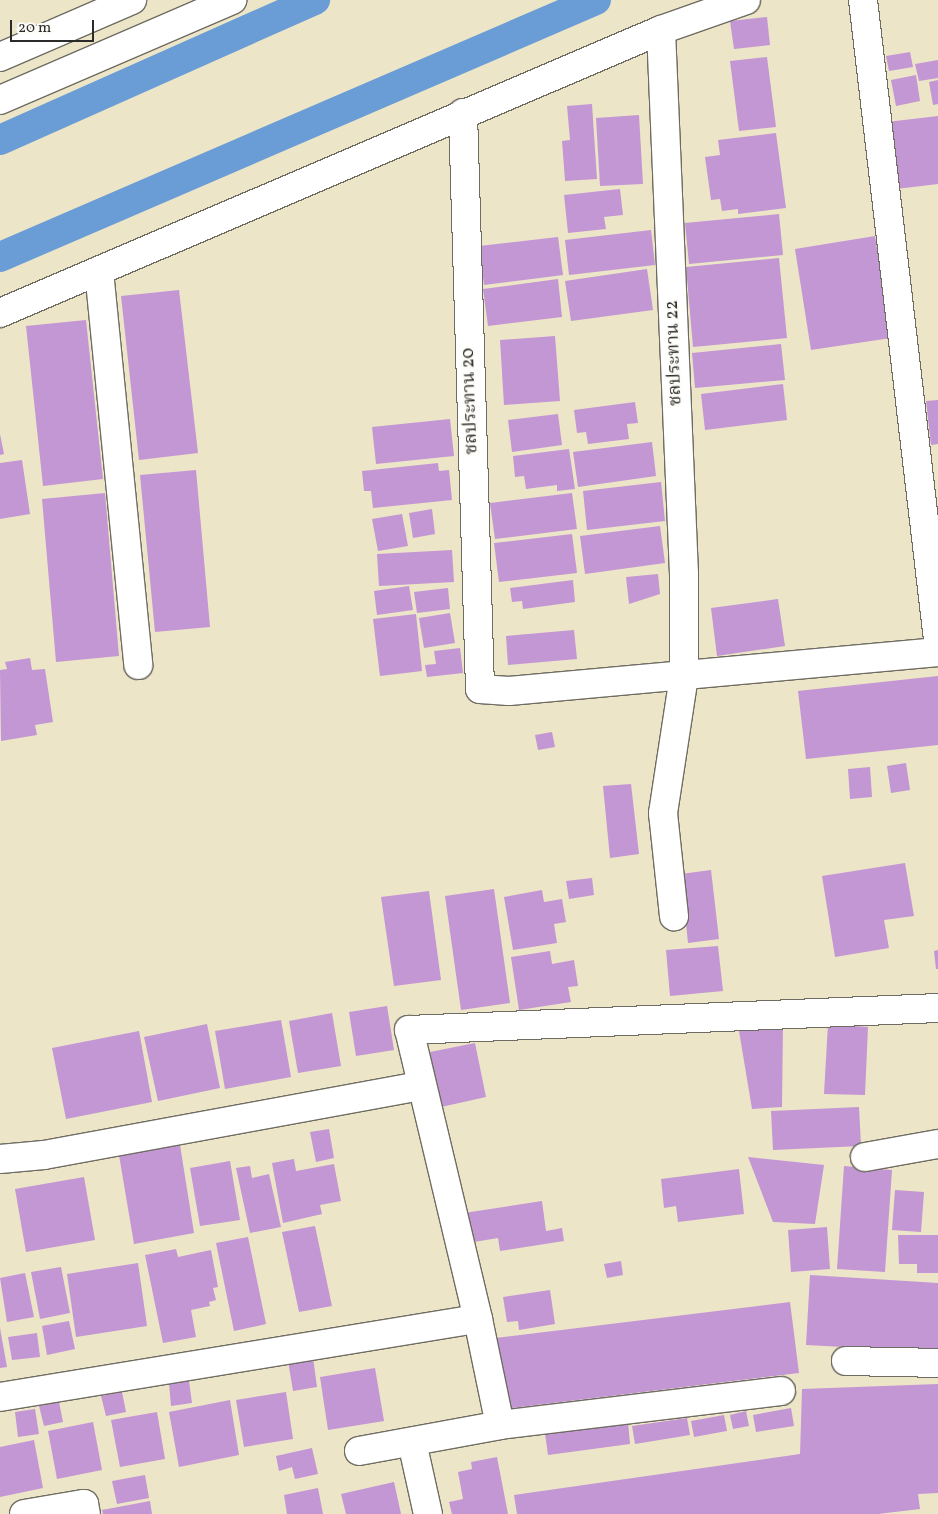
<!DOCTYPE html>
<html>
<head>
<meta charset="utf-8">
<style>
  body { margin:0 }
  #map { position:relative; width:938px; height:1514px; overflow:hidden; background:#ede5c8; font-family:Vollkorn,"Noto Serif Thai",serif }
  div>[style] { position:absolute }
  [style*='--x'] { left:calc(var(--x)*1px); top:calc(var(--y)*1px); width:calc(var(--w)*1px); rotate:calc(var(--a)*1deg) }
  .canal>* { height:30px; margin:-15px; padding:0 15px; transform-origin:15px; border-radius:15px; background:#6a9cd5 }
  .building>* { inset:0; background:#c396d4 }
  .roads { filter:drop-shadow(1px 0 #6f6c62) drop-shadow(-1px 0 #6f6c62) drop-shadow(0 1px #6f6c62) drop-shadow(0 -1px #6f6c62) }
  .minor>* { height:28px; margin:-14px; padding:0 14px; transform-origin:14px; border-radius:14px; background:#fff }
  span { translate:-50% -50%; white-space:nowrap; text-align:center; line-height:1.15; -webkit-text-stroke:4px #fdfcf7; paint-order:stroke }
  .street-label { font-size:18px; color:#2b2b2b }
  .scale { position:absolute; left:10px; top:20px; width:84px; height:22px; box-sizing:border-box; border:2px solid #2b2b2b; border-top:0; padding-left:6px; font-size:15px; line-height:18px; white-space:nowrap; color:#2b2b2b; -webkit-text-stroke:4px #fdfcf7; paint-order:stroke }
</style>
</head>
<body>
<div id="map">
  <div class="canal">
    <div style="--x:0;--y:140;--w:345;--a:-24"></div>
    <div style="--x:0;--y:257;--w:649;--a:-23.33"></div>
  </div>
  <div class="building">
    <div style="clip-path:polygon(767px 17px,770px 45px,734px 49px,730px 21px)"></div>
    <div style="clip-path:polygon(910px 52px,913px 67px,889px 71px,886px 56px)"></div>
    <div style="clip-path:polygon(767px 57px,776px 127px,739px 131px,730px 61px)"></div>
    <div style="clip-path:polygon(938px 60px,938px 78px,919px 81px,915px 64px)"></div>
    <div style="clip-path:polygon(916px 75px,920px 101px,896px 106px,891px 80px)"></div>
    <div style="clip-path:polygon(938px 80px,938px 104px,933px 105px,929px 82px)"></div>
    <div style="clip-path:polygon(592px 104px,597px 179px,565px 181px,562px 141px,570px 140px,567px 106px)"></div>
    <div style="clip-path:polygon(639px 115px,643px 184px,600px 186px,596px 118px)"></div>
    <div style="clip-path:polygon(938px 116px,938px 184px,896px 189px,887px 122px)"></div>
    <div style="clip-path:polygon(776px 133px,786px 208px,738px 214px,738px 209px,722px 211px,720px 199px,711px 200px,705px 157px,720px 155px,718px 140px)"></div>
    <div style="clip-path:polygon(620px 189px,623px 215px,604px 217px,606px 229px,568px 233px,564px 195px)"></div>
    <div style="clip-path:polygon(779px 214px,783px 255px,689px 264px,685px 223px)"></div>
    <div style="clip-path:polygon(651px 230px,655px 265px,569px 275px,565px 240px)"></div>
    <div style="clip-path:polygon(875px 236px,891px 338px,811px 350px,795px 249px)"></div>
    <div style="clip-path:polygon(558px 237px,563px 275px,484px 285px,479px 246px)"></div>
    <div style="clip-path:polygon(779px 258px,787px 338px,693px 347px,686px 267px)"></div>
    <div style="clip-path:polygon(647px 269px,653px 310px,571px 321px,565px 281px)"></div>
    <div style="clip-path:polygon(558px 279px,562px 317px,488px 326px,483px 289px)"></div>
    <div style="clip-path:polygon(179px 290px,198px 453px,139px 460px,121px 296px)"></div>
    <div style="clip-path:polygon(86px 320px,103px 479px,43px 486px,26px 326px)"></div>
    <div style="clip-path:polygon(555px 336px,560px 401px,504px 405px,500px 340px)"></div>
    <div style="clip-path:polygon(781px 344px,785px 380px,695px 388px,692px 353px)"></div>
    <div style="clip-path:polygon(783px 384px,787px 420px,705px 430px,701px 394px)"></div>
    <div style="clip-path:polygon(938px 400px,938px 444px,931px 445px,926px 401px)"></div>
    <div style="clip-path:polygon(635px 402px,638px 423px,627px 424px,629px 439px,588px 444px,586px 432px,577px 433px,574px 410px)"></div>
    <div style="clip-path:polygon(558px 414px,562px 445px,512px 452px,508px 420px)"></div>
    <div style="clip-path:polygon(450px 419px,454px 456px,376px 464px,372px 427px)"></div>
    <div style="clip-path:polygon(0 434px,4px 454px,0 455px)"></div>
    <div style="clip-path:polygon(652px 442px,656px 476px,578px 487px,573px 452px)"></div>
    <div style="clip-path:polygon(569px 449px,575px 489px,557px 491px,557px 485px,526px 489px,524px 476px,515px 477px,513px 456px)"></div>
    <div style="clip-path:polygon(22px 460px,30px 514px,0 519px,0 463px)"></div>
    <div style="clip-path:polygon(438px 463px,439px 471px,449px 470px,452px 500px,373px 508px,371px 491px,364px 491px,362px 471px)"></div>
    <div style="clip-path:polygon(196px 470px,210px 627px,155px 632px,140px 475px)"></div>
    <div style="clip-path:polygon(661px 482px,665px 521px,587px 530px,583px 491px)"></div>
    <div style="clip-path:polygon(105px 493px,119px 656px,56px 662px,42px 499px)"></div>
    <div style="clip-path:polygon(572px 493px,577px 529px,495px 539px,490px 503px)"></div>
    <div style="clip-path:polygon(432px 509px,435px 534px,413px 538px,409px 513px)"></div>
    <div style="clip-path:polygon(402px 514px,408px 546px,378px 551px,372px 519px)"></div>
    <div style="clip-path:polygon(660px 526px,665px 563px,585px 574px,580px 536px)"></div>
    <div style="clip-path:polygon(572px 534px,577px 573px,499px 582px,494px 543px)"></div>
    <div style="clip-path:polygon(452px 550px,454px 582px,379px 586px,377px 554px)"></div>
    <div style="clip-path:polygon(658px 574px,660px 594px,629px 604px,626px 577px)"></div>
    <div style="clip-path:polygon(573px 580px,575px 602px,523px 609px,522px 601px,512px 602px,510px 588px)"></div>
    <div style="clip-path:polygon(409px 586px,413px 610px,377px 615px,374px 591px)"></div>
    <div style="clip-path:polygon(448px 588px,450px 609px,417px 613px,414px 592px)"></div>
    <div style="clip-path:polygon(778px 599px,785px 646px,717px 656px,711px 608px)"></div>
    <div style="clip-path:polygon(450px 613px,455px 643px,424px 648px,419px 618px)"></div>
    <div style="clip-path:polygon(416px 614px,422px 671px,380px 676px,373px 619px)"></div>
    <div style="clip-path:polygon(574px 630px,577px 659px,508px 665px,506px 636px)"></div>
    <div style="clip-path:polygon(460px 648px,463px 673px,427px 677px,425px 665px,436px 664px,434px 651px)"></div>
    <div style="clip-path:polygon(30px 658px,32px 670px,45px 669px,53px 722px,35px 725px,37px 735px,1px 741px,0 670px,7px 669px,5px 662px)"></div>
    <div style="clip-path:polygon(938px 676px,938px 745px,806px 759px,798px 691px)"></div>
    <div style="clip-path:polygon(552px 732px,555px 747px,538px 750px,535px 735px)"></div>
    <div style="clip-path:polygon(906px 763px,910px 790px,891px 793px,887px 766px)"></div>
    <div style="clip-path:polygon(870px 767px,872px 797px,850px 799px,848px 769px)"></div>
    <div style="clip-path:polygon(631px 784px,639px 854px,610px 858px,603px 786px)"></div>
    <div style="clip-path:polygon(905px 863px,914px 916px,884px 920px,889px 948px,835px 957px,822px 876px)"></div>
    <div style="clip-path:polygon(711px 870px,719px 939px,688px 943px,681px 874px)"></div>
    <div style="clip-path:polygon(592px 878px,594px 895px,569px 899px,566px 881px)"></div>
    <div style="clip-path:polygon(494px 889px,510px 1003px,461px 1010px,445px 896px)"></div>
    <div style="clip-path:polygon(542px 890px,544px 902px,562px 899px,566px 922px,554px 924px,557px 943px,513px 950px,504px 897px)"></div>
    <div style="clip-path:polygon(429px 891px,441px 980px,394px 986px,381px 897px)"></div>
    <div style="clip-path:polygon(718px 946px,723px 991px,670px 996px,666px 950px)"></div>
    <div style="clip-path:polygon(938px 950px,938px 969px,936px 969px,934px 951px)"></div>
    <div style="clip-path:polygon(550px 951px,552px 964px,574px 960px,578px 986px,568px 987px,571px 1002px,519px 1010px,511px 957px)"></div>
    <div style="clip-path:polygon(387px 1006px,394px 1050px,356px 1056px,349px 1012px)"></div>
    <div style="clip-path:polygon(332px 1013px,341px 1066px,298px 1073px,289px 1021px)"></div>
    <div style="clip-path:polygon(281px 1020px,291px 1077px,225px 1089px,215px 1031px)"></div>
    <div style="clip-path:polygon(783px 1023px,782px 1107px,752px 1109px,738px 1025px)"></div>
    <div style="clip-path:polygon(207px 1024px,220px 1088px,158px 1101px,144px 1037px)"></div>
    <div style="clip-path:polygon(828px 1024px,868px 1027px,865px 1095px,824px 1094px)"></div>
    <div style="clip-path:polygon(139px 1031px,152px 1102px,66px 1119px,52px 1048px)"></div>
    <div style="clip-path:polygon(475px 1043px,486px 1097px,441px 1107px,430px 1052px)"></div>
    <div style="clip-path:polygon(859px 1107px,861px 1146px,773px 1150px,771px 1111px)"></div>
    <div style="clip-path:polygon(329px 1129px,334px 1158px,316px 1162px,310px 1132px)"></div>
    <div style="clip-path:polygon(180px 1145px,194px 1233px,134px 1244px,119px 1155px)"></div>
    <div style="clip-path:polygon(748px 1157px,824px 1165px,815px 1224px,773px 1222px)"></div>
    <div style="clip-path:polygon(294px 1159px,296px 1171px,334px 1164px,341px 1201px,320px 1205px,322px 1214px,283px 1223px,272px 1163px)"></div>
    <div style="clip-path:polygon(230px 1161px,240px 1220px,200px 1226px,190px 1168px)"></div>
    <div style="clip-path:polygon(250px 1166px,252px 1178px,269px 1174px,281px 1227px,250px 1233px,236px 1168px)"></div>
    <div style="clip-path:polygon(844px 1166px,892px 1170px,885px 1272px,837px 1269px)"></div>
    <div style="clip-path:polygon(739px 1169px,744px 1214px,678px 1222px,676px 1206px,664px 1208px,661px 1179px)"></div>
    <div style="clip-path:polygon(84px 1177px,95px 1240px,26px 1252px,15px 1189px)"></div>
    <div style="clip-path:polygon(895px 1190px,924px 1192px,921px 1232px,892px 1230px)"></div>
    <div style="clip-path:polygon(542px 1201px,546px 1231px,562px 1228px,564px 1241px,500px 1251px,498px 1238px,468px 1243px,464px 1213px)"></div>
    <div style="clip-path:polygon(315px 1226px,332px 1306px,299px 1312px,282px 1232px)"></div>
    <div style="clip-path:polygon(827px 1227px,830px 1269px,791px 1272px,788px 1230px)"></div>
    <div style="clip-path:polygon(898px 1235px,938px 1235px,938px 1273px,917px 1273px,917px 1264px,899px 1264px)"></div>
    <div style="clip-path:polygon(248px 1237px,266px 1324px,234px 1331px,216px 1243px)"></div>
    <div style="clip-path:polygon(176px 1249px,178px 1257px,211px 1250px,218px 1287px,213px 1288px,216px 1300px,209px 1302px,210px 1306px,191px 1310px,196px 1337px,163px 1343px,145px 1255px)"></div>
    <div style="clip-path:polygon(621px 1261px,623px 1275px,607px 1278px,604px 1264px)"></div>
    <div style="clip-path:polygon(138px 1263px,147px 1326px,76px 1337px,67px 1274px)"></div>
    <div style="clip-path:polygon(61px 1267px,70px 1313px,40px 1319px,31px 1272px)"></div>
    <div style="clip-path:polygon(25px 1273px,34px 1317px,7px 1322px,0 1278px)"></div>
    <div style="clip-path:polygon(810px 1275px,938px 1283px,938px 1352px,806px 1345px)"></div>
    <div style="clip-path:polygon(550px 1290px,555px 1324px,519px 1330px,518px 1321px,507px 1322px,503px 1297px)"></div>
    <div style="clip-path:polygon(790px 1302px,799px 1373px,504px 1409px,495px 1338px)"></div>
    <div style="clip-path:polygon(69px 1321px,75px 1349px,47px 1355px,42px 1326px)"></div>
    <div style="clip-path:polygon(0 1328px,7px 1367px,0 1368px)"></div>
    <div style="clip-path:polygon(37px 1333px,40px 1357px,12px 1360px,8px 1337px)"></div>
    <div style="clip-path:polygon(313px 1357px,317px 1387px,293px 1391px,288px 1361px)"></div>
    <div style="clip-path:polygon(375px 1368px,384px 1421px,328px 1430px,320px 1377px)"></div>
    <div style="clip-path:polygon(189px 1381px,192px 1403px,171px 1406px,169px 1383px)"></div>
    <div style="clip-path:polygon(938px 1384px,938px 1493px,918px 1494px,920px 1509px,878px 1514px,517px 1514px,514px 1495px,800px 1454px,802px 1389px)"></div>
    <div style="clip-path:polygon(122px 1392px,126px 1412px,106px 1416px,101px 1396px)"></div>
    <div style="clip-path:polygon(286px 1392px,293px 1439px,244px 1447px,236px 1400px)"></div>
    <div style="clip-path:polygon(230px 1400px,239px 1455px,179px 1467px,169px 1412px)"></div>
    <div style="clip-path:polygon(59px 1402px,63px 1422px,44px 1426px,39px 1406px)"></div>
    <div style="clip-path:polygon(791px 1408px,794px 1426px,756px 1432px,753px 1415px)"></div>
    <div style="clip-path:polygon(35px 1409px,39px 1434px,18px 1437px,15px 1412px)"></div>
    <div style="clip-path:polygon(746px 1411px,749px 1426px,733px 1429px,730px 1415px)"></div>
    <div style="clip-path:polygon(157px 1412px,165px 1459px,120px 1467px,111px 1420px)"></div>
    <div style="clip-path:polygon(724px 1415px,727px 1431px,694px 1437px,691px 1421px)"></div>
    <div style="clip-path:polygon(687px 1418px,690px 1435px,635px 1444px,632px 1426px)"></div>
    <div style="clip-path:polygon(93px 1422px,102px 1470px,57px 1479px,48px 1431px)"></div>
    <div style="clip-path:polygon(628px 1422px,630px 1444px,548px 1455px,545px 1433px)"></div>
    <div style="clip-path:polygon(34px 1440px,43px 1488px,0 1497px,0 1447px)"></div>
    <div style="clip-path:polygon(312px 1448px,318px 1474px,295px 1479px,292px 1467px,279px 1471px,276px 1456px)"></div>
    <div style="clip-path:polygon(497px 1457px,508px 1514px,452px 1514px,449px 1502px,463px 1499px,458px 1472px,472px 1469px,471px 1462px)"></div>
    <div style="clip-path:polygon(145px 1475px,149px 1498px,117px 1504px,112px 1481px)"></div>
    <div style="clip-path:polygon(394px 1482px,401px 1514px,346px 1514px,341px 1494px)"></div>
    <div style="clip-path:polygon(318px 1488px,323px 1514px,287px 1514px,284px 1495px)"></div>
    <div style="clip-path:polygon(150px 1501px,152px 1514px,103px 1514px,102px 1510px)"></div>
  </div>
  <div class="roads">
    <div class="minor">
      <div style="--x:863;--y:0;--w:643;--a:83.31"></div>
      <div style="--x:661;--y:30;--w:544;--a:87.58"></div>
      <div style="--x:684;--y:574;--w:102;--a:90"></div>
      <div style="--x:684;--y:676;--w:139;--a:98.7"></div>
      <div style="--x:663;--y:813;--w:104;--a:83.9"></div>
      <div style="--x:0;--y:57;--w:144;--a:-23.4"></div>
      <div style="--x:0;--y:100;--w:253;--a:-23.3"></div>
      <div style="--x:463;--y:113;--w:576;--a:88.31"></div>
      <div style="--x:480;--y:689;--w:29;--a:4"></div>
      <div style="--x:509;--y:691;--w:431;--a:-5.2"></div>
      <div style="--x:99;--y:271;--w:396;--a:84.3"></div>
      <div style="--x:0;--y:313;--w:719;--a:-23.18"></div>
      <div style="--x:661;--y:30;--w:90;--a:-19.4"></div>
      <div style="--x:865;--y:1157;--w:74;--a:-10.1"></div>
      <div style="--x:0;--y:1159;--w:44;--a:-5.2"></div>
      <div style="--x:44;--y:1155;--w:383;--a:-10.4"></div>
      <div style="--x:478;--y:1319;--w:108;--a:78.3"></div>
      <div style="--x:846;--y:1361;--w:92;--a:1.2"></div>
      <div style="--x:0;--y:1397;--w:484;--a:-9.3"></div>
      <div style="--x:478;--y:1319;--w:297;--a:-103.4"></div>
      <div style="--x:409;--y:1030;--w:529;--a:-2.38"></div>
      <div style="--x:412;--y:1442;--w:74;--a:77.5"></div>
      <div style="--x:359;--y:1451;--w:143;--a:-10.4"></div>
      <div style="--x:500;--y:1425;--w:283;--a:-6.9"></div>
      <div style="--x:24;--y:1514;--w:61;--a:-9.5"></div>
      <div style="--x:84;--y:1504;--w:10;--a:79"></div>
    </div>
  </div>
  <div class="street-label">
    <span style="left:675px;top:353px;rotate:-92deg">ชลประทาน 22</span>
    <span style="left:471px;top:401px;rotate:-92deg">ชลประทาน 20</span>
  </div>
  <div class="scale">20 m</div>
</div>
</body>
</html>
